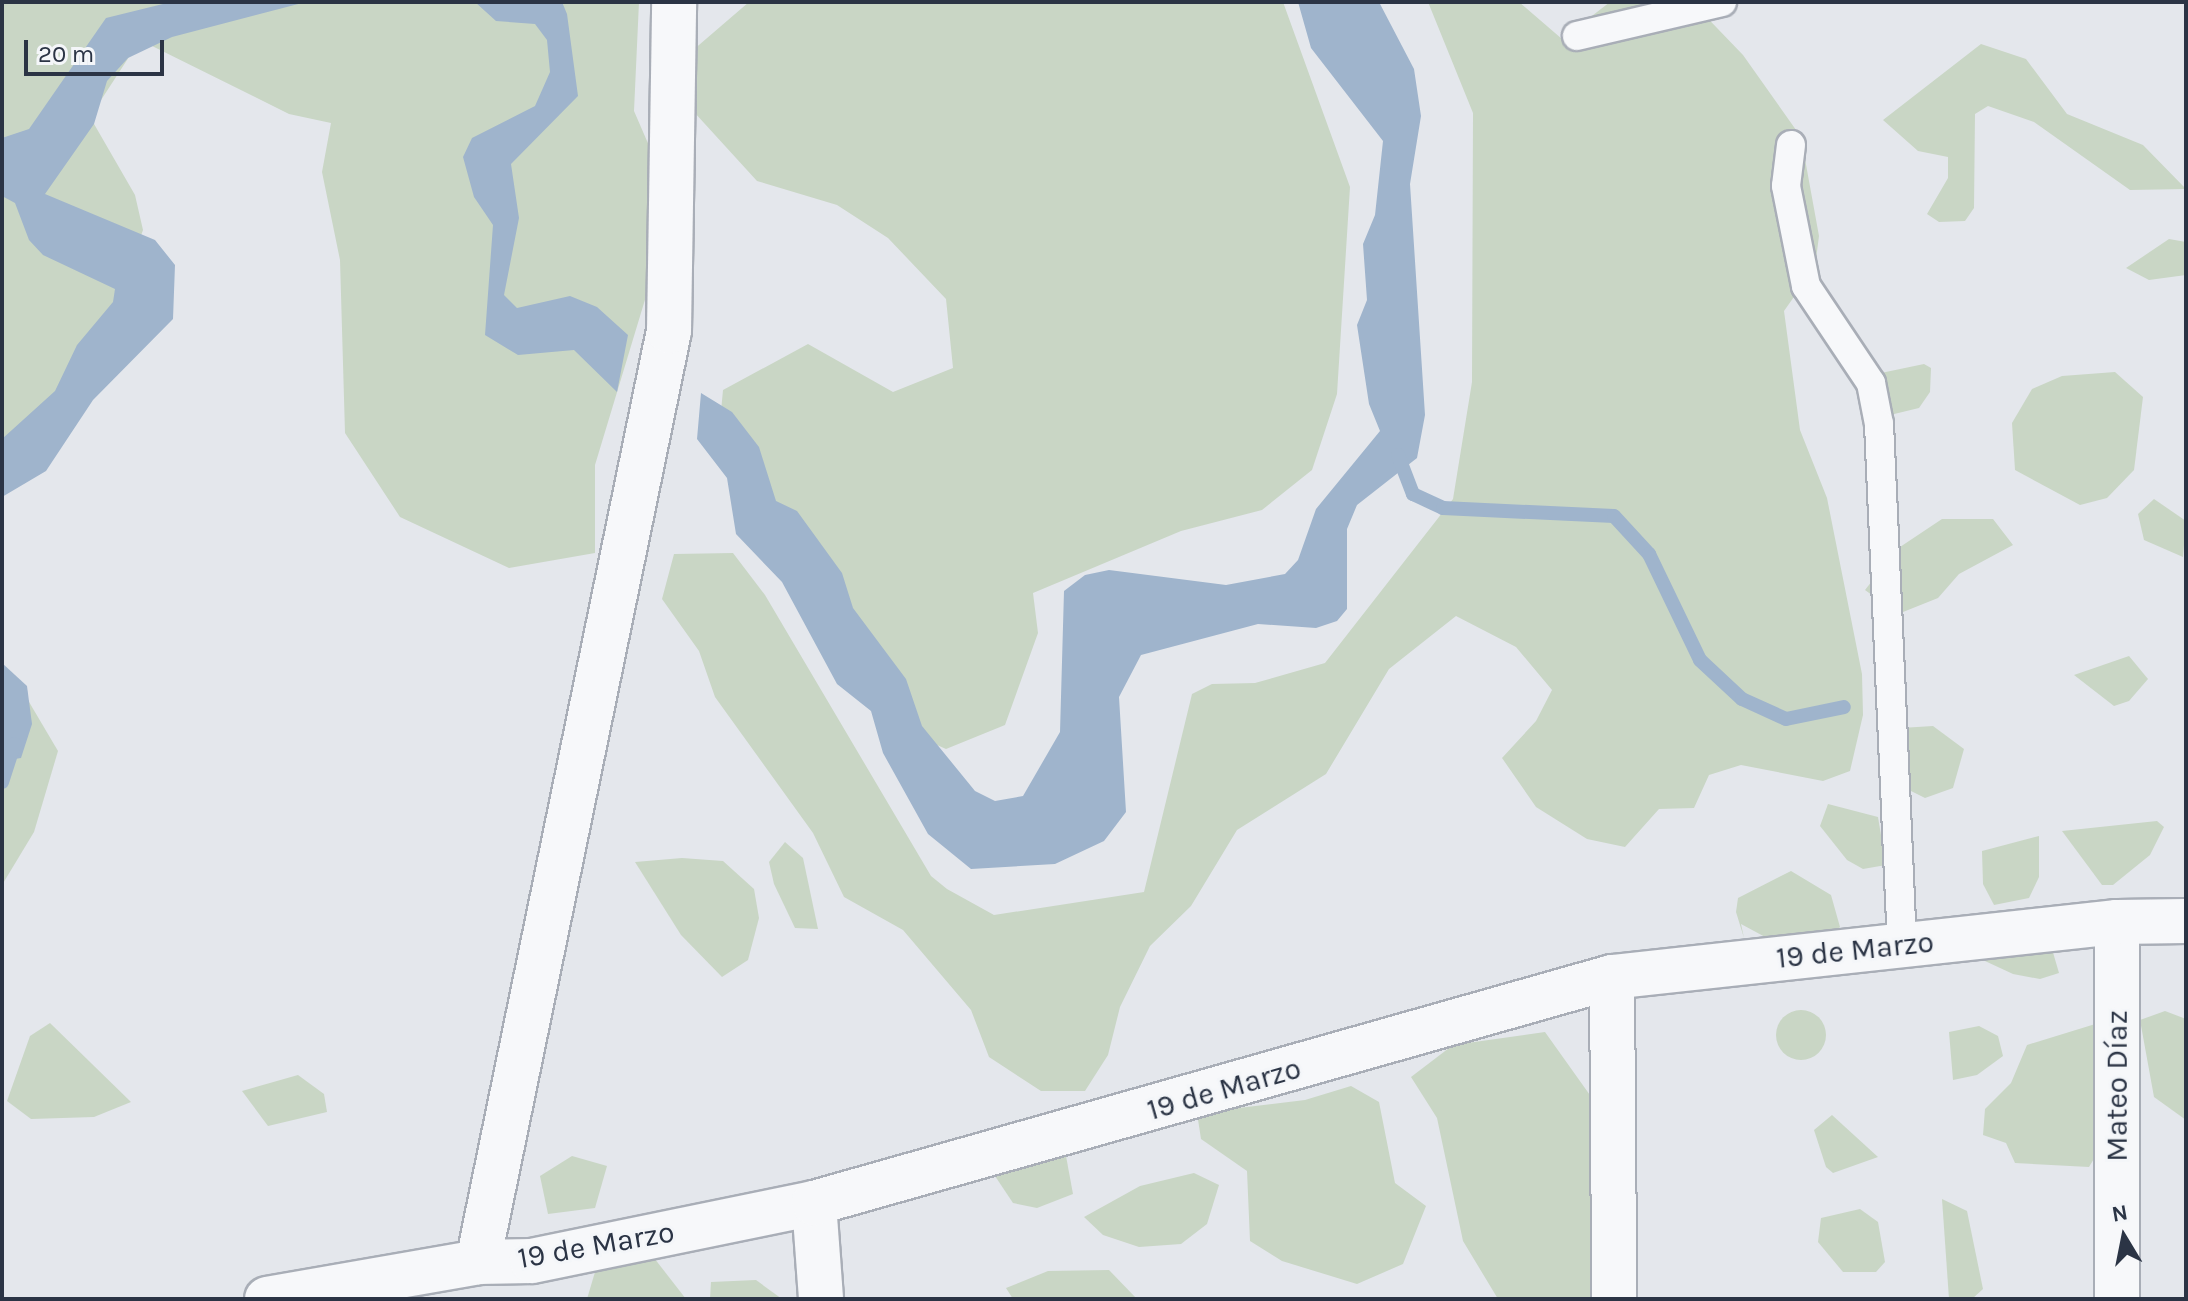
<!DOCTYPE html>
<html>
<head>
<meta charset="utf-8">
<style>
  body { margin:0 }
  #map { position:relative; width:2188px; height:1301px; overflow:hidden; background:#e4e7ec; font-family:Karla,sans-serif }
  div>[style] { position:absolute }
  [style*='--x'] { left:calc(var(--x)*1px); top:calc(var(--y)*1px); width:calc(var(--w)*1px); rotate:calc(var(--a)*1deg) }
  .green>* { inset:0; background:#c9d6c5 }
  .round { border-radius:50% }
  .water>* { inset:0; background:#9fb4cc }
  .stream>* { height:14px; margin:-7px; padding:0 7px; transform-origin:7px; border-radius:7px; background:#9fb4cc }
  .roads { filter:drop-shadow(2px 0 #a9aeb7) drop-shadow(-2px 0 #a9aeb7) drop-shadow(0 2px #a9aeb7) drop-shadow(0 -2px #a9aeb7) }
  .lane>* { height:28px; margin:-14px; padding:0 14px; transform-origin:14px; border-radius:14px; background:#f7f8fa }
  .street>* { height:44px; margin:-22px; padding:0 22px; transform-origin:22px; border-radius:22px; background:#f7f8fa }
  span { translate:-50% -50%; white-space:nowrap; text-align:center; line-height:1.15; -webkit-text-stroke:6px #f4f6f9; paint-order:stroke }
  .street-label { font-size:30px; color:#2b3445 }
  .frame { position:absolute; inset:0; border:4px solid #2b3445; pointer-events:none }
  .north { position:absolute; left:2084px; top:1197px; width:80px; height:80px; -webkit-text-stroke:6px #f4f6f9; paint-order:stroke; rotate:350deg; font-size:22px; font-weight:700; line-height:32px; text-align:center; color:#2b3445 }
  .north::after { content:''; display:block; margin:auto; width:28px; height:36px; background:#2b3445; clip-path:polygon(50% 0,100% 100%,50% 72%,0 100%) }
  .scale { position:absolute; left:24px; top:40px; width:140px; height:36px; box-sizing:border-box; border:4px solid #2b3445; border-top:0; padding-left:10px; font-size:24px; line-height:28px; white-space:nowrap; color:#2b3445; -webkit-text-stroke:6px #f4f6f9; paint-order:stroke }
</style>
</head>
<body>
<div id="map">
  <div class="green">
    <div style="clip-path:polygon(2px 2px,639px 2px,634px 111px,663px 178px,670px 217px,595px 465px,595px 553px,509px 568px,400px 517px,345px 433px,340px 260px,322px 172px,331px 123px,289px 114px,140px 40px,90px 117px,135px 195px,143px 230px,76px 417px,2px 468px)"></div>
    <div style="clip-path:polygon(749px 2px,1283px 2px,1350px 187px,1337px 394px,1312px 470px,1262px 510px,1181px 531px,1033px 593px,1038px 633px,1005px 725px,946px 749px,928px 741px,870px 633px,780px 519px,720px 422px,723px 390px,808px 344px,893px 392px,953px 368px,946px 299px,888px 238px,837px 205px,757px 181px,694px 112px,692px 51px)"></div>
    <div style="clip-path:polygon(1428px 2px,1519px 2px,1562px 39px,1610px 2px,1692px 2px,1743px 55px,1801px 137px,1819px 236px,1815px 267px,1784px 311px,1800px 430px,1827px 498px,1862px 674px,1863px 715px,1850px 771px,1823px 781px,1741px 765px,1709px 775px,1694px 808px,1659px 809px,1625px 847px,1587px 839px,1536px 807px,1502px 758px,1536px 721px,1552px 690px,1516px 647px,1456px 616px,1389px 669px,1326px 774px,1237px 830px,1191px 906px,1150px 946px,1120px 1007px,1108px 1055px,1085px 1091px,1041px 1091px,989px 1057px,971px 1010px,903px 930px,844px 897px,813px 833px,715px 697px,699px 651px,662px 599px,674px 554px,733px 553px,765px 595px,931px 876px,947px 889px,994px 915px,1144px 892px,1192px 694px,1212px 684px,1255px 683px,1325px 663px,1453px 499px,1472px 382px,1473px 113px)"></div>
    <div style="clip-path:polygon(1981px 44px,2026px 59px,2067px 114px,2143px 145px,2186px 189px,2130px 190px,2034px 122px,1988px 106px,1975px 114px,1974px 208px,1965px 221px,1939px 222px,1927px 214px,1948px 178px,1948px 157px,1918px 151px,1883px 120px)"></div>
    <div style="clip-path:polygon(2169px 239px,2186px 242px,2186px 275px,2149px 280px,2126px 268px)"></div>
    <div style="clip-path:polygon(1924px 364px,1931px 368px,1930px 392px,1919px 408px,1890px 415px,1881px 373px)"></div>
    <div style="clip-path:polygon(2115px 372px,2143px 397px,2134px 470px,2107px 498px,2080px 505px,2015px 470px,2012px 423px,2032px 389px,2062px 376px)"></div>
    <div style="clip-path:polygon(2154px 499px,2186px 521px,2183px 557px,2144px 540px,2138px 514px)"></div>
    <div style="clip-path:polygon(1942px 519px,1993px 519px,2013px 545px,1959px 574px,1938px 598px,1898px 614px,1865px 590px,1897px 549px)"></div>
    <div style="clip-path:polygon(2129px 656px,2148px 679px,2129px 701px,2114px 706px,2074px 675px)"></div>
    <div style="clip-path:polygon(2px 674px,19px 685px,58px 751px,34px 832px,2px 885px)"></div>
    <div style="clip-path:polygon(1933px 726px,1964px 749px,1953px 788px,1925px 798px,1899px 785px,1901px 728px)"></div>
    <div style="clip-path:polygon(1828px 804px,1878px 817px,1886px 865px,1863px 869px,1847px 860px,1820px 826px)"></div>
    <div style="clip-path:polygon(2157px 821px,2164px 827px,2150px 855px,2113px 885px,2102px 885px,2062px 831px)"></div>
    <div style="clip-path:polygon(2039px 836px,2039px 877px,2029px 898px,1994px 905px,1983px 884px,1982px 851px)"></div>
    <div style="clip-path:polygon(785px 842px,803px 858px,818px 929px,795px 928px,774px 884px,769px 862px)"></div>
    <div style="clip-path:polygon(682px 858px,723px 861px,754px 889px,759px 918px,748px 960px,722px 977px,681px 935px,635px 862px)"></div>
    <div style="clip-path:polygon(1791px 871px,1831px 895px,1840px 927px,1823px 943px,1767px 938px,1741px 924px,1744px 938px,1736px 912px,1738px 898px)"></div>
    <div style="clip-path:polygon(1977px 943px,2052px 949px,2059px 973px,2040px 979px,2013px 974px,1985px 961px)"></div>
    <div class="round" style="left:1776px;top:1010px;width:50px;height:50px"></div>
    <div style="clip-path:polygon(2165px 1011px,2186px 1019px,2186px 1120px,2154px 1097px,2140px 1020px)"></div>
    <div style="clip-path:polygon(2105px 1021px,2127px 1104px,2089px 1167px,2015px 1163px,2006px 1143px,1983px 1135px,1985px 1109px,2011px 1083px,2027px 1045px)"></div>
    <div style="clip-path:polygon(50px 1023px,131px 1102px,94px 1117px,31px 1119px,7px 1101px,30px 1036px)"></div>
    <div style="clip-path:polygon(1979px 1026px,1998px 1036px,2003px 1056px,1977px 1075px,1953px 1080px,1949px 1032px)"></div>
    <div style="clip-path:polygon(1545px 1032px,1597px 1105px,1593px 1299px,1498px 1299px,1463px 1241px,1437px 1118px,1411px 1077px,1453px 1045px)"></div>
    <div style="clip-path:polygon(298px 1075px,324px 1094px,327px 1112px,268px 1126px,242px 1091px)"></div>
    <div style="clip-path:polygon(1351px 1086px,1379px 1102px,1395px 1183px,1426px 1206px,1403px 1264px,1357px 1284px,1282px 1261px,1250px 1241px,1247px 1171px,1201px 1139px,1197px 1113px,1305px 1100px)"></div>
    <div style="clip-path:polygon(1832px 1115px,1878px 1157px,1833px 1173px,1826px 1167px,1814px 1130px)"></div>
    <div style="clip-path:polygon(1024px 1134px,1066px 1156px,1073px 1194px,1037px 1208px,1013px 1203px,991px 1170px)"></div>
    <div style="clip-path:polygon(572px 1156px,607px 1166px,595px 1208px,548px 1214px,540px 1176px)"></div>
    <div style="clip-path:polygon(1194px 1173px,1219px 1185px,1207px 1224px,1181px 1244px,1139px 1247px,1103px 1235px,1084px 1217px,1140px 1186px)"></div>
    <div style="clip-path:polygon(1942px 1199px,1967px 1211px,1983px 1289px,1972px 1299px,1949px 1299px)"></div>
    <div style="clip-path:polygon(1860px 1209px,1878px 1222px,1885px 1262px,1876px 1272px,1843px 1272px,1818px 1242px,1821px 1218px)"></div>
    <div style="clip-path:polygon(651px 1254px,686px 1299px,587px 1299px,595px 1272px)"></div>
    <div style="clip-path:polygon(1109px 1270px,1137px 1299px,1013px 1299px,1006px 1288px,1048px 1271px)"></div>
    <div style="clip-path:polygon(756px 1280px,782px 1299px,710px 1299px,711px 1282px)"></div>
  </div>
  <div class="water">
    <div style="clip-path:polygon(171px 2px,306px 2px,172px 37px,128px 58px,107px 81px,94px 124px,45px 194px,155px 240px,175px 265px,173px 319px,93px 400px,46px 471px,2px 497px,2px 439px,55px 391px,77px 345px,113px 302px,115px 289px,43px 255px,29px 240px,15px 203px,2px 196px,2px 138px,29px 129px,106px 18px)"></div>
    <div style="clip-path:polygon(475px 2px,562px 2px,567px 14px,578px 96px,511px 164px,519px 218px,504px 295px,517px 308px,570px 296px,597px 307px,628px 335px,617px 392px,574px 350px,518px 355px,485px 335px,493px 225px,474px 197px,463px 157px,472px 138px,535px 106px,550px 72px,547px 40px,535px 24px,496px 21px)"></div>
    <div style="clip-path:polygon(1298px 2px,1379px 2px,1414px 69px,1421px 116px,1410px 184px,1425px 415px,1417px 458px,1357px 505px,1347px 529px,1347px 609px,1337px 621px,1316px 628px,1258px 624px,1141px 655px,1119px 697px,1126px 812px,1104px 841px,1055px 864px,971px 869px,928px 834px,883px 753px,871px 711px,837px 684px,782px 582px,736px 534px,727px 478px,697px 439px,701px 393px,732px 412px,759px 447px,776px 501px,797px 511px,842px 573px,853px 608px,906px 679px,922px 726px,975px 791px,995px 801px,1023px 796px,1060px 732px,1064px 591px,1085px 575px,1109px 570px,1226px 585px,1285px 574px,1298px 560px,1316px 509px,1380px 431px,1369px 404px,1357px 325px,1367px 300px,1363px 244px,1375px 215px,1383px 141px,1311px 48px)"></div>
    <div style="clip-path:polygon(2px 663px,27px 686px,32px 724px,21px 758px,2px 761px)"></div>
  </div>
  <div class="stream">
    <div style="--x:1398;--y:455;--w:42;--a:69"></div>
    <div style="--x:1413;--y:494;--w:33;--a:25"></div>
    <div style="--x:1443;--y:508;--w:171;--a:2.7"></div>
    <div style="--x:1614;--y:516;--w:52;--a:47.4"></div>
    <div style="--x:1649;--y:554;--w:118;--a:64.3"></div>
    <div style="--x:1700;--y:660;--w:57;--a:42.9"></div>
    <div style="--x:1742;--y:699;--w:48;--a:24.4"></div>
    <div style="--x:1786;--y:719;--w:59;--a:-11.7"></div>
    <div style="--x:2;--y:782;--w:40;--a:-72"></div>
  </div>
  <div class="roads">
    <div class="lane">
      <div style="--x:1577;--y:36;--w:149;--a:-13.2"></div>
      <div style="--x:1791;--y:145;--w:41;--a:97"></div>
      <div style="--x:1786;--y:186;--w:102;--a:78.7"></div>
      <div style="--x:1806;--y:286;--w:117;--a:56.2"></div>
      <div style="--x:1871;--y:383;--w:42;--a:79"></div>
      <div style="--x:1879;--y:424;--w:522;--a:87.47"></div>
    </div>
    <div class="street">
      <div style="--x:2117;--y:922;--w:377;--a:90"></div>
      <div style="--x:1612;--y:977;--w:322;--a:89.6"></div>
      <div style="--x:814;--y:1203;--w:96;--a:85.8"></div>
      <div style="--x:478;--y:1262;--w:950;--a:-78.41"></div>
      <div style="--x:669;--y:331;--w:329;--a:-89.1"></div>
      <div style="--x:267;--y:1299;--w:214;--a:-9.9"></div>
      <div style="--x:478;--y:1262;--w:54;--a:-1.1"></div>
      <div style="--x:532;--y:1261;--w:288;--a:-11.6"></div>
      <div style="--x:814;--y:1203;--w:829;--a:-15.81"></div>
      <div style="--x:1612;--y:977;--w:508;--a:-6.22"></div>
      <div style="--x:2117;--y:922;--w:69;--a:-0.8"></div>
    </div>
  </div>
  <div class="street-label">
    <span style="left:1855px;top:950px;rotate:-6deg">19 de Marzo</span>
    <span style="left:2117px;top:1086px;rotate:-90deg">Mateo Díaz</span>
    <span style="left:1224px;top:1089px;rotate:-16deg">19 de Marzo</span>
    <span style="left:596px;top:1245px;rotate:-10deg">19 de Marzo</span>
  </div>
  <div class="frame"></div>
  <div class="north">N</div>
  <div class="scale">20 m</div>
</div>
</body>
</html>
